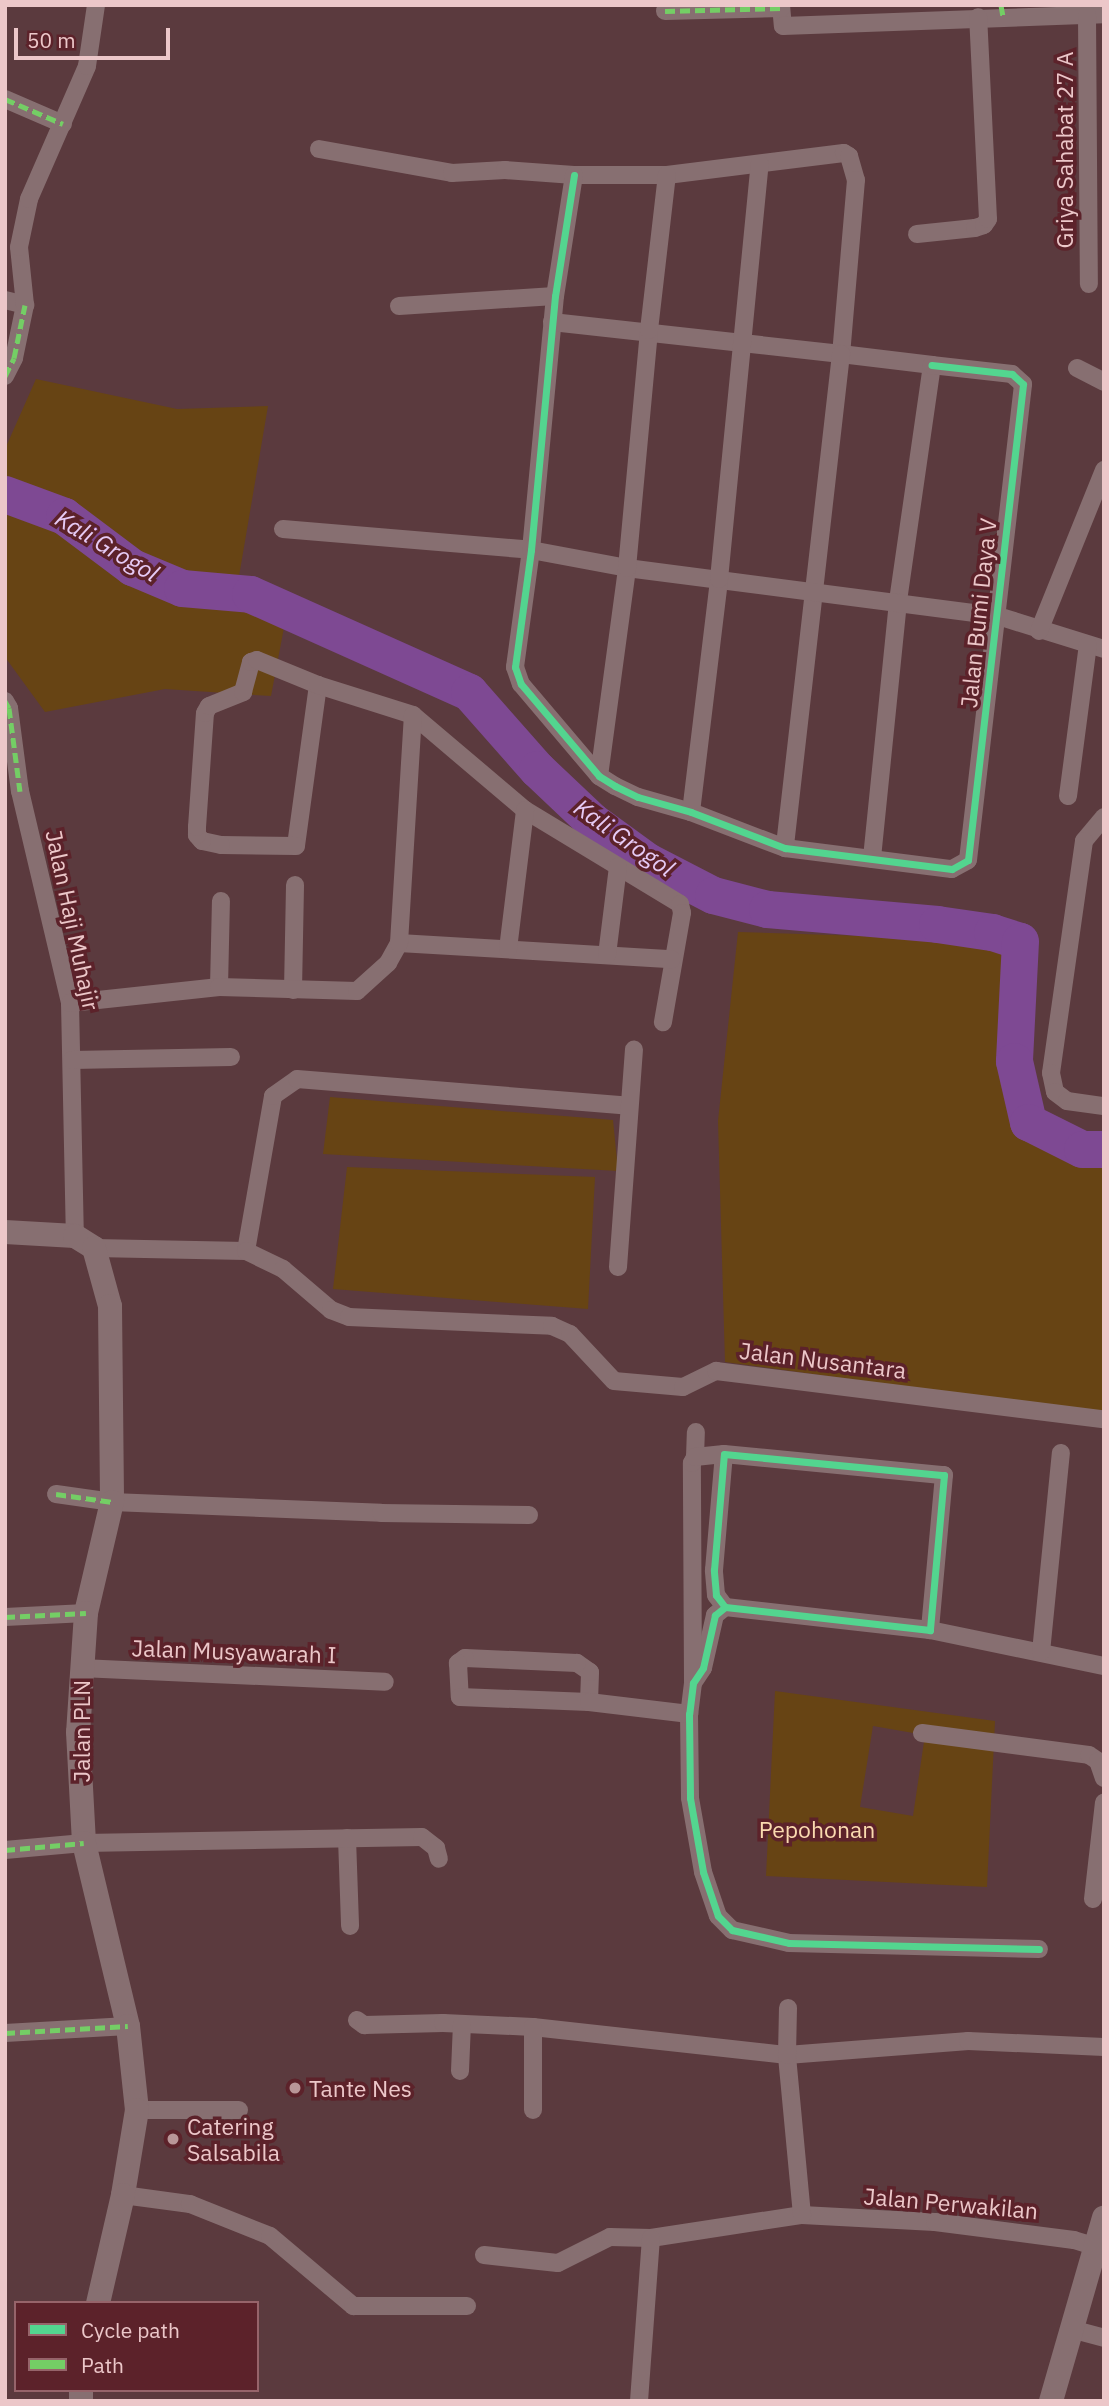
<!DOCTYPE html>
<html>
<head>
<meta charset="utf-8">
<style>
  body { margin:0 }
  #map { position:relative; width:1109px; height:2406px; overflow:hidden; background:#5b3a3e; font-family:"IBM Plex Sans",sans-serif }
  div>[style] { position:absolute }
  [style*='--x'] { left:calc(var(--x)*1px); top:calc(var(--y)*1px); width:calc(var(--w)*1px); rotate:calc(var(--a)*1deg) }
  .green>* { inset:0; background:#674414 }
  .river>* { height:37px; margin:-18.5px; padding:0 18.5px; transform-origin:18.5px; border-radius:18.5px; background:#7e4993 }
  .street>* { height:18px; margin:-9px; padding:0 9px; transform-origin:9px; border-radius:9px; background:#876f71 }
  .secondary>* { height:24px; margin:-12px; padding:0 12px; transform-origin:12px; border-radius:12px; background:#876f71 }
  .quiet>* { height:5px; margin-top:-2.5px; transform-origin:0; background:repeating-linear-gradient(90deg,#74ce65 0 10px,transparent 0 15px) }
  .cycleway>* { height:7px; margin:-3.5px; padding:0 3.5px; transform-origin:3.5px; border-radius:3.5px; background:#53d58f }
  .dots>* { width:19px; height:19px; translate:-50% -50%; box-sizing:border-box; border:4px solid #5c222a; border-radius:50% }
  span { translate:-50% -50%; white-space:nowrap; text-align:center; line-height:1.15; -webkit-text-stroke:7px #5c222a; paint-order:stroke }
  .street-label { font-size:23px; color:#ecc7c9 }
  .park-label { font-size:23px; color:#fadaaf }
  .poi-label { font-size:23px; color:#ecc7c9 }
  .left { translate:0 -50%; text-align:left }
  .water-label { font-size:24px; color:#e6caf5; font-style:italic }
  .frame { position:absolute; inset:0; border:7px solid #ecc7c9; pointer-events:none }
  .legend { position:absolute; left:14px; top:2301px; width:245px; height:91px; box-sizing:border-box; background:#5c222a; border:2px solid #96646a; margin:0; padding:9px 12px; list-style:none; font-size:21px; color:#ecc7c9 }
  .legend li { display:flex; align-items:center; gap:14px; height:35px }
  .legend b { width:35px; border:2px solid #96646a }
  .scale { position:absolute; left:14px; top:28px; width:156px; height:32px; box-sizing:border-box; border:4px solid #ecc7c9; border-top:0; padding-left:9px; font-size:21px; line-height:24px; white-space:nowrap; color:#ecc7c9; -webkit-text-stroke:5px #5c222a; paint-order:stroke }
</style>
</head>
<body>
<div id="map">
  <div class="green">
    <div style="clip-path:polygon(36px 379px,177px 409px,268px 406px,236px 594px,286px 617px,271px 696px,165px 689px,45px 712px,5px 657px,5px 449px)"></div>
    <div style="clip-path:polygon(738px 932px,1020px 941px,1014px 1061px,1028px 1122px,1082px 1149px,1104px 1149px,1104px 1414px,725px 1362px,718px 1121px)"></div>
    <div style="clip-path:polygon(330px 1097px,613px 1120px,618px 1171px,323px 1154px)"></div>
    <div style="clip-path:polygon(347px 1167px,595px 1177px,588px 1309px,333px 1289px)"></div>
    <div style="clip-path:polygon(evenodd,775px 1691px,995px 1721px,987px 1887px,766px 1876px,775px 1691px,873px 1726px,925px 1735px,913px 1816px,860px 1807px,873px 1726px)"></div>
  </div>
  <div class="river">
    <div style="--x:5;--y:494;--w:63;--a:20.4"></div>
    <div style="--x:64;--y:516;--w:85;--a:36.9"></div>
    <div style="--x:132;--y:567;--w:54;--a:22.8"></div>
    <div style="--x:182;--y:588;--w:68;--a:5"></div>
    <div style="--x:250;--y:594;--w:240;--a:24.1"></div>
    <div style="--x:469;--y:692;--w:103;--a:48.6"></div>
    <div style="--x:537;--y:769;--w:76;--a:43.4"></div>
    <div style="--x:592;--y:821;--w:68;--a:36"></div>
    <div style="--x:647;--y:861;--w:74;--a:27.3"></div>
    <div style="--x:713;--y:895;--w:56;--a:14.5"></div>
    <div style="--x:767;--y:909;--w:171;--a:5"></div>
    <div style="--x:937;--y:924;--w:56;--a:8.3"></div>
    <div style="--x:992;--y:932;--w:29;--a:18"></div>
    <div style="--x:1020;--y:941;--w:120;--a:92.9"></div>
    <div style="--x:1014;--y:1061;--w:63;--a:77.1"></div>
    <div style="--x:1028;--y:1122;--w:60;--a:26.6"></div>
    <div style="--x:1082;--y:1149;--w:22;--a:0"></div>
  </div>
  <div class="street">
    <div style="--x:781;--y:5;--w:21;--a:85"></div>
    <div style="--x:783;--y:26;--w:321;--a:-2.1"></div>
    <div style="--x:665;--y:11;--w:116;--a:-1.5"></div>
    <div style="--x:1087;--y:15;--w:269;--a:89.6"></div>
    <div style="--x:5;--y:99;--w:63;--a:23.3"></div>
    <div style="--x:319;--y:149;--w:135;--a:10.2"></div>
    <div style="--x:452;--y:173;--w:53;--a:-3.2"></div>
    <div style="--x:505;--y:170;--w:69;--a:4.1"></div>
    <div style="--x:574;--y:175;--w:93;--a:0"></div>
    <div style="--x:667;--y:175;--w:178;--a:-7.1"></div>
    <div style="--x:844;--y:153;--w:6;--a:31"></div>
    <div style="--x:849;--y:156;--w:25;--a:74"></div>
    <div style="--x:856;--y:180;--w:175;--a:94.9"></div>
    <div style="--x:841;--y:354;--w:92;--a:6.9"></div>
    <div style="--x:932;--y:365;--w:239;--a:98.2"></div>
    <div style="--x:898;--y:602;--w:258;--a:95.8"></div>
    <div style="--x:574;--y:175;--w:122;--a:98.9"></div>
    <div style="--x:555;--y:296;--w:255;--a:95.4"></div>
    <div style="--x:531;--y:550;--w:118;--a:97.8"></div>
    <div style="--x:515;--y:667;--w:18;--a:71"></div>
    <div style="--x:521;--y:684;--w:121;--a:49.7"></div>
    <div style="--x:599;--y:776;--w:19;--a:32"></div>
    <div style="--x:615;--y:786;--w:25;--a:26"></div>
    <div style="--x:638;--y:797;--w:55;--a:15.8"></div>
    <div style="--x:691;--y:812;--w:101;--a:21"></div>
    <div style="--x:785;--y:848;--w:168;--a:7.2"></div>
    <div style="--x:952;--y:869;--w:18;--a:-29"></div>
    <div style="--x:968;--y:860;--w:479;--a:-83.4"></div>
    <div style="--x:1023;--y:384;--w:15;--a:-138"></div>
    <div style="--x:1012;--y:374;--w:81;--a:-173.6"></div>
    <div style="--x:917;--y:234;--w:58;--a:-5.9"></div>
    <div style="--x:975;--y:228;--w:9;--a:-18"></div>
    <div style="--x:984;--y:225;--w:7;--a:-56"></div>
    <div style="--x:988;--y:219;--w:202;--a:-92.8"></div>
    <div style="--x:5;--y:300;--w:21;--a:14"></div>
    <div style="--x:399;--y:306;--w:156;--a:-3.7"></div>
    <div style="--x:552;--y:322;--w:291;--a:6.3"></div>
    <div style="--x:841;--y:354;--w:497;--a:96.5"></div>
    <div style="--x:1077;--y:368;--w:30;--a:27"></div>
    <div style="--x:5;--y:376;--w:20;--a:-63"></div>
    <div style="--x:14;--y:358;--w:54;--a:-78.3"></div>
    <div style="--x:25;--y:305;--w:58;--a:-95.9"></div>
    <div style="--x:19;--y:247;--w:49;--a:-78.2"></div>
    <div style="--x:29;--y:199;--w:145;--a:-66.4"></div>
    <div style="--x:87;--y:66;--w:62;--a:-81.6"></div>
    <div style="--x:283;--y:529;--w:249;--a:4.8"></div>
    <div style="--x:531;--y:550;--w:98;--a:10.6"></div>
    <div style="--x:627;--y:568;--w:374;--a:7.4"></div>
    <div style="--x:998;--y:616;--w:111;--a:17.3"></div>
    <div style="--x:1039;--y:631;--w:174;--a:-68"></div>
    <div style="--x:318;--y:685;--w:162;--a:97.8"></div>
    <div style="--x:296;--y:846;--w:75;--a:-179.2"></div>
    <div style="--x:221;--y:845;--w:19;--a:-168"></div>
    <div style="--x:202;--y:841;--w:8;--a:-130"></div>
    <div style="--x:197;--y:835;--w:8;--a:-90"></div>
    <div style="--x:197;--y:827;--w:114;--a:-86"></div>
    <div style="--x:205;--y:713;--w:8;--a:-60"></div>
    <div style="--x:209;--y:706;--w:37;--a:-22"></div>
    <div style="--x:243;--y:692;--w:31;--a:-75"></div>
    <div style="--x:251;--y:662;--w:6;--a:-18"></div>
    <div style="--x:257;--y:660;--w:66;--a:22.3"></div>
    <div style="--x:318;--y:685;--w:100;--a:17.5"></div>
    <div style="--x:413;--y:715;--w:147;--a:40.3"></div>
    <div style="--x:525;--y:810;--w:181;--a:31.2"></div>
    <div style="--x:680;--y:904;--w:9;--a:77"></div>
    <div style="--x:682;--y:913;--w:111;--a:99.9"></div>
    <div style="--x:5;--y:701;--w:8;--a:60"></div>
    <div style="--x:9;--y:708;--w:84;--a:82.5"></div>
    <div style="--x:20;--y:791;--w:218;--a:76.7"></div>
    <div style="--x:70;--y:1003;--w:233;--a:88.8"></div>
    <div style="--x:599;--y:776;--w:210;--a:-82.3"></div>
    <div style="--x:627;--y:568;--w:239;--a:-84.7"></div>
    <div style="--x:649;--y:330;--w:156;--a:-83.4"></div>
    <div style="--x:1068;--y:796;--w:152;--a:-82.5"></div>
    <div style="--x:691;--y:812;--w:235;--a:-83.1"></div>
    <div style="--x:719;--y:579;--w:417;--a:-84.4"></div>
    <div style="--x:1104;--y:817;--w:31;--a:130"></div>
    <div style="--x:1084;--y:841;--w:234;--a:98.1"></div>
    <div style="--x:1051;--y:1073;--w:19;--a:78"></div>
    <div style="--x:1055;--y:1092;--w:15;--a:37"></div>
    <div style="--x:1067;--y:1101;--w:37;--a:8"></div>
    <div style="--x:399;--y:943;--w:273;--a:3.4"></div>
    <div style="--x:508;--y:949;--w:140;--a:-83"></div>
    <div style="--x:607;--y:955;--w:89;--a:-82.9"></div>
    <div style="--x:219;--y:987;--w:86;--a:-88.7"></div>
    <div style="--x:293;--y:990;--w:105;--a:-88.9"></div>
    <div style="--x:70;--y:1003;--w:150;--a:-6.1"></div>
    <div style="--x:219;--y:987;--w:138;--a:1.7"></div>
    <div style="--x:357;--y:991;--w:42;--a:-42.1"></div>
    <div style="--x:388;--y:963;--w:23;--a:-61"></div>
    <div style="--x:399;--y:943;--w:228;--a:-86.5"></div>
    <div style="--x:72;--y:1060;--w:159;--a:-1.1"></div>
    <div style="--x:94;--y:1248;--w:152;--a:1.1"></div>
    <div style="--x:246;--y:1251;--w:157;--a:-80.1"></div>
    <div style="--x:273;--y:1096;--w:29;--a:-35"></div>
    <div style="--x:297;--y:1079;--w:333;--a:4.6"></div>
    <div style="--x:246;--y:1251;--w:41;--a:25.9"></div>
    <div style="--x:283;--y:1269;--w:63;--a:40.5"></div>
    <div style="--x:331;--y:1310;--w:19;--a:21"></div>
    <div style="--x:349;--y:1317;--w:203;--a:2.5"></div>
    <div style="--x:552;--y:1326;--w:20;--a:24"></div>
    <div style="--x:570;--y:1334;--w:64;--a:46.9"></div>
    <div style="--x:614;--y:1381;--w:69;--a:5"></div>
    <div style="--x:683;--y:1387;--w:37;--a:-26"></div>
    <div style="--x:716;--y:1371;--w:391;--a:7.1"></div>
    <div style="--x:618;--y:1267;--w:218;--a:-85.8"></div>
    <div style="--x:695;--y:1457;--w:25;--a:-88"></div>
    <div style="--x:56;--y:1494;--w:57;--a:8.1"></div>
    <div style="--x:112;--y:1502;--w:269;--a:2.3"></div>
    <div style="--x:381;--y:1513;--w:148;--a:0.8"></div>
    <div style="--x:725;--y:1607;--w:15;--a:-127"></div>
    <div style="--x:716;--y:1595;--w:25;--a:-95"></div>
    <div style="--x:714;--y:1570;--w:116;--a:-85.1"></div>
    <div style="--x:724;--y:1454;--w:221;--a:5.5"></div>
    <div style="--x:944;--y:1475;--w:156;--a:95.2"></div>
    <div style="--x:930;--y:1630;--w:206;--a:-173.6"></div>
    <div style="--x:725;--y:1607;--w:13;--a:141"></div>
    <div style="--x:715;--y:1615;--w:54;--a:102.8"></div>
    <div style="--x:703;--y:1668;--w:18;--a:124"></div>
    <div style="--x:693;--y:1683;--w:31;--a:97"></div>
    <div style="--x:689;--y:1714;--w:84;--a:89.3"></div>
    <div style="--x:690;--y:1798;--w:75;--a:80"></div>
    <div style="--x:703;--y:1872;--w:46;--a:71.2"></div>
    <div style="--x:718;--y:1916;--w:20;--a:45"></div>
    <div style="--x:732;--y:1930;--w:58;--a:12.8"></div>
    <div style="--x:789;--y:1943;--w:250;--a:1.4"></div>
    <div style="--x:5;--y:1617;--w:81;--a:-2.8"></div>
    <div style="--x:930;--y:1630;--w:178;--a:11.7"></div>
    <div style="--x:1041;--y:1652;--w:200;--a:-84.3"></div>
    <div style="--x:81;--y:1668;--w:304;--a:2.6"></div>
    <div style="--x:693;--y:1682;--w:219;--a:-90.3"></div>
    <div style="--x:692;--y:1463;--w:7;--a:-63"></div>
    <div style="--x:695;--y:1457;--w:29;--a:-6"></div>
    <div style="--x:589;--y:1702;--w:30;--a:-88"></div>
    <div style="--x:590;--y:1672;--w:16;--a:-145"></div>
    <div style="--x:577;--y:1663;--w:112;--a:-177.4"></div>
    <div style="--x:465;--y:1658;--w:9;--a:144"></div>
    <div style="--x:458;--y:1663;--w:34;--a:87"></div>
    <div style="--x:460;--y:1697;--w:129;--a:2.2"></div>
    <div style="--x:589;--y:1702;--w:101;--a:6.8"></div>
    <div style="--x:922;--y:1733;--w:168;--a:7.5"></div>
    <div style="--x:1089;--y:1755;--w:11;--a:34"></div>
    <div style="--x:1098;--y:1761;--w:18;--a:71"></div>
    <div style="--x:347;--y:1838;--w:88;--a:88"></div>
    <div style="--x:5;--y:1850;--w:79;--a:-5.1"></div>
    <div style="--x:84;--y:1843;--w:338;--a:-1"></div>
    <div style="--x:422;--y:1837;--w:18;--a:38"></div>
    <div style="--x:436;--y:1848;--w:11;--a:75"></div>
    <div style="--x:1093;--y:1899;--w:97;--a:-83.5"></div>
    <div style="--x:357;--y:2020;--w:9;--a:36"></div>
    <div style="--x:364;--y:2025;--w:79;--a:-1.5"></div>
    <div style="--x:443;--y:2023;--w:90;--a:2.5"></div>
    <div style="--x:533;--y:2027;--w:256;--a:6.3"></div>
    <div style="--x:787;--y:2055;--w:182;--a:-4.4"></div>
    <div style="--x:968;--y:2041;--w:136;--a:2.5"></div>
    <div style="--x:533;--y:2027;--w:83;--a:90"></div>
    <div style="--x:5;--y:2033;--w:123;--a:-3.3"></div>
    <div style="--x:460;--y:2071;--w:47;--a:-87.6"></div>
    <div style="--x:137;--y:2110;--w:102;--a:0"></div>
    <div style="--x:123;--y:2195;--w:68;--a:7.7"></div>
    <div style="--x:190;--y:2204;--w:86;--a:21.8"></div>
    <div style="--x:270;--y:2236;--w:109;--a:40.1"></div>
    <div style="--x:353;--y:2306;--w:114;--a:0"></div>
    <div style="--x:802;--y:2215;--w:133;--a:3"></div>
    <div style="--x:935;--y:2222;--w:140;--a:7.4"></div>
    <div style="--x:1074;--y:2240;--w:21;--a:17"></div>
    <div style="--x:484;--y:2255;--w:74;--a:6.2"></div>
    <div style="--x:558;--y:2263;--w:58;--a:-26.6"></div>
    <div style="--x:610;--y:2237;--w:41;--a:1.4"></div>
    <div style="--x:651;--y:2238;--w:153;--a:-8.7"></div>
    <div style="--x:802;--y:2215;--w:161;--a:-95.4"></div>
    <div style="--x:787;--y:2055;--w:47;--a:-88.8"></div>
    <div style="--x:1071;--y:2329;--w:34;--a:15"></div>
    <div style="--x:639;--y:2401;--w:163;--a:-85.8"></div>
  </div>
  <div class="secondary">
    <div style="--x:5;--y:1232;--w:70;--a:3.3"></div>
    <div style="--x:75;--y:1236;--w:22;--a:32"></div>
    <div style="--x:94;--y:1248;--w:60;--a:74.6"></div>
    <div style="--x:110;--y:1306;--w:196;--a:89.4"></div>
    <div style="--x:112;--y:1502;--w:114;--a:103.2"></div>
    <div style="--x:86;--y:1613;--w:119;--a:93.8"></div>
    <div style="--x:78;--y:1732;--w:111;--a:86.9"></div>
    <div style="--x:84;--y:1843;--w:188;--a:76.5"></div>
    <div style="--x:128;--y:2026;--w:84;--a:83.9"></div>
    <div style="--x:137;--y:2110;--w:86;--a:99.4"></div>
    <div style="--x:123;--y:2195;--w:111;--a:103"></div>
    <div style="--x:81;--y:2401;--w:11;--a:-90"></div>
    <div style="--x:1051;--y:2401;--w:191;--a:-73.9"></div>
  </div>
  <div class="quiet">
    <div style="--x:1001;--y:5;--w:11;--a:80"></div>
    <div style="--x:665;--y:11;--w:116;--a:-1.5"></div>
    <div style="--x:5;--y:99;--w:63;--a:23.3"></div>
    <div style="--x:5;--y:376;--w:20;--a:-63"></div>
    <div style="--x:14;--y:358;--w:54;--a:-78.3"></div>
    <div style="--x:5;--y:701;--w:8;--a:60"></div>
    <div style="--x:9;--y:708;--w:84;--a:82.5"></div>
    <div style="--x:56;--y:1494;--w:57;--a:8.1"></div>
    <div style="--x:5;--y:1617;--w:81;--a:-2.8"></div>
    <div style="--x:5;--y:1850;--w:79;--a:-5.1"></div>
    <div style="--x:5;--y:2033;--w:123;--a:-3.3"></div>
  </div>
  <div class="cycleway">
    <div style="--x:574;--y:175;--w:122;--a:98.9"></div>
    <div style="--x:555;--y:296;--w:255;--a:95.4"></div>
    <div style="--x:531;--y:550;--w:118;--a:97.8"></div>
    <div style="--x:515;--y:667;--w:18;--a:71"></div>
    <div style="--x:521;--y:684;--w:121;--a:49.7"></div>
    <div style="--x:599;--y:776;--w:19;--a:32"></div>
    <div style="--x:615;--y:786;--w:25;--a:26"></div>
    <div style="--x:638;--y:797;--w:55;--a:15.8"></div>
    <div style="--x:691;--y:812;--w:101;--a:21"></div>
    <div style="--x:785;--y:848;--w:168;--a:7.2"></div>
    <div style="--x:952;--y:869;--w:18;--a:-29"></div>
    <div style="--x:968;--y:860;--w:479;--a:-83.4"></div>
    <div style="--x:1023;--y:384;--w:15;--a:-138"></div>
    <div style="--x:1012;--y:374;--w:81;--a:-173.6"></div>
    <div style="--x:725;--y:1607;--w:15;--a:-127"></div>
    <div style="--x:716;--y:1595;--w:25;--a:-95"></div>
    <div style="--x:714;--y:1570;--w:116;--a:-85.1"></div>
    <div style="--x:724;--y:1454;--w:221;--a:5.5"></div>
    <div style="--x:944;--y:1475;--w:156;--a:95.2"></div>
    <div style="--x:930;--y:1630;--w:206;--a:-173.6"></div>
    <div style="--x:725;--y:1607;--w:13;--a:141"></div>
    <div style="--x:715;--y:1615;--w:54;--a:102.8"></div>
    <div style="--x:703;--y:1668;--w:18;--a:124"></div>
    <div style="--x:693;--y:1683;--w:31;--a:97"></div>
    <div style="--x:689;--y:1714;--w:84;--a:89.3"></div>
    <div style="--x:690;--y:1798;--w:75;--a:80"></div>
    <div style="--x:703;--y:1872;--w:46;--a:71.2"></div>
    <div style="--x:718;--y:1916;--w:20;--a:45"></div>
    <div style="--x:732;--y:1930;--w:58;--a:12.8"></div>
    <div style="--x:789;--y:1943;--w:250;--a:1.4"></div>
  </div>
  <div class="dots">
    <div style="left:295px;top:2088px;background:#b99698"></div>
    <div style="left:173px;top:2139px;background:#b99698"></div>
  </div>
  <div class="street-label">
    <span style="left:1064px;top:150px;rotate:-90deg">Griya Sahabat 27 A</span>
    <span style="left:978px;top:613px;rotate:-84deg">Jalan Bumi Daya V</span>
    <span style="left:73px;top:920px;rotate:78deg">Jalan Haji Muhajir</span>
    <span style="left:823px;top:1360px;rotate:7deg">Jalan Nusantara</span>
    <span style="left:234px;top:1651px;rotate:2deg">Jalan Musyawarah I</span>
    <span style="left:81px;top:1731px;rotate:-90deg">Jalan PLN</span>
    <span style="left:951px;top:2203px;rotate:5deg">Jalan Perwakilan</span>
  </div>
  <div class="park-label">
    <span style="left:817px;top:1829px">Pepohonan</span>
  </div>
  <div class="poi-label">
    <span class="left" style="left:309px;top:2088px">Tante Nes</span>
    <span class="left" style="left:187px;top:2139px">Catering<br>Salsabila</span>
  </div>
  <div class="water-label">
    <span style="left:107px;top:546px;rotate:31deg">Kali Grogol</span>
    <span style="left:624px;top:838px;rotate:35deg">Kali Grogol</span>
  </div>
  <div class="frame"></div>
  <ul class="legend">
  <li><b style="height:9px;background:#53d58f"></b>Cycle path</li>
  <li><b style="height:9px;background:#74ce65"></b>Path</li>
  </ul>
  <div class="scale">50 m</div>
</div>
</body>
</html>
